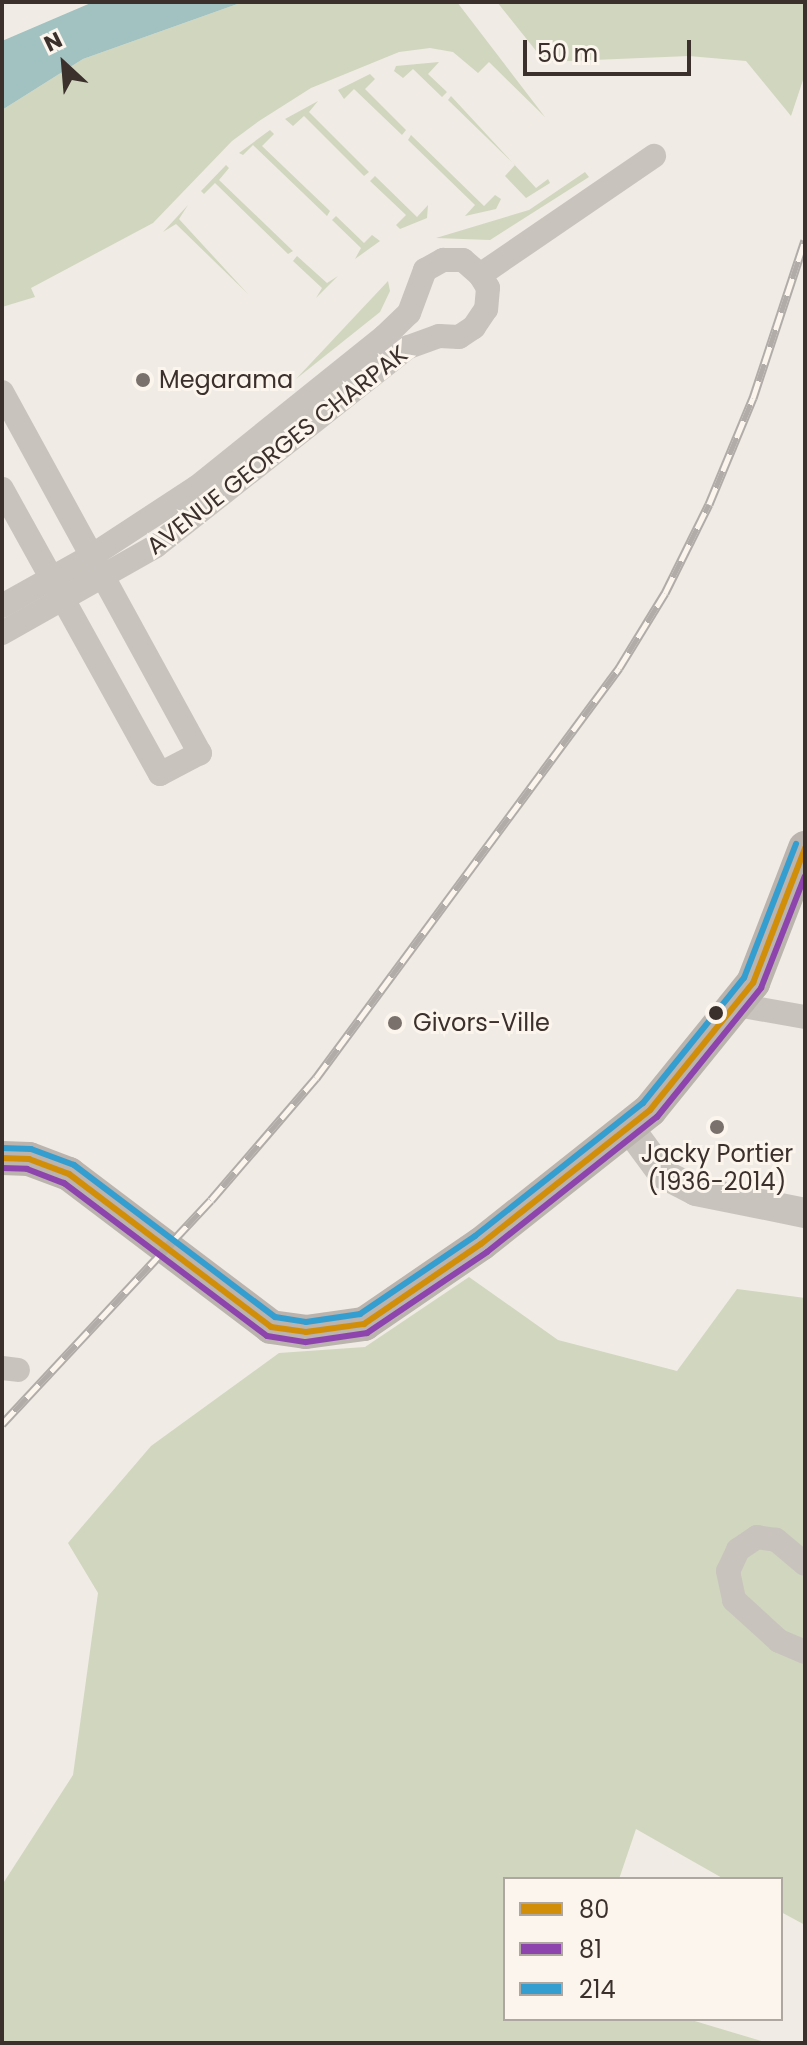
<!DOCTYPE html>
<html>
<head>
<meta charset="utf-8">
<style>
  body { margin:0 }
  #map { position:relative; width:807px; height:2045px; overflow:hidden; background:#f0ebe5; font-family:Poppins,sans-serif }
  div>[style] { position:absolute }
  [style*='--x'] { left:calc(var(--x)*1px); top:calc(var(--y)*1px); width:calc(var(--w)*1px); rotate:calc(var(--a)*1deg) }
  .green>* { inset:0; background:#d1d6bf }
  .water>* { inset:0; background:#a1c2c1 }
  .minor>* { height:24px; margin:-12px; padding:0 12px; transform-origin:12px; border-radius:12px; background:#c9c3be }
  .tertiary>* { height:30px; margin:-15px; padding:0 15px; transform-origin:15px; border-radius:15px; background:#c9c3be }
  .secondary>* { height:34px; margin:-17px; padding:0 17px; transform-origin:17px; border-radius:17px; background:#bab3ae }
  .rail>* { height:9px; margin-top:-4.5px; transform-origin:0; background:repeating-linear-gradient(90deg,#fbf5ee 0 18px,#b1aca8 0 36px); box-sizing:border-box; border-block:2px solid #b1aca8 }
  .bus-1>* { height:6px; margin:-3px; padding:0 3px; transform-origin:3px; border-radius:3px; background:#d18e09 }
  .bus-2>* { height:6px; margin:-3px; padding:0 3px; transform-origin:3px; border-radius:3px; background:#8e44ad }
  .bus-3>* { height:6px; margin:-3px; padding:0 3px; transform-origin:3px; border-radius:3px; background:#359ed0 }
  .dots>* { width:22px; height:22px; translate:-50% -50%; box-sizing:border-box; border:4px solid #fbf5ee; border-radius:50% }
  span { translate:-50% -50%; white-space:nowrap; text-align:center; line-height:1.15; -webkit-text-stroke:6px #fbf5ee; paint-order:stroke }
  .poi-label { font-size:24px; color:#3b302b }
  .left { translate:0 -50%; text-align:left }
  .street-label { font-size:24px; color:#3b302b }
  .frame { position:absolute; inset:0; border:4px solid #3b302b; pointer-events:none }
  .legend { position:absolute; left:503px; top:1877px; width:280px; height:144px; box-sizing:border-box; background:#fbf5ee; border:2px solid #aea6a0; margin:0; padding:10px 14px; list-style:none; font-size:24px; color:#3b302b }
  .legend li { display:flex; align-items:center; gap:16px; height:40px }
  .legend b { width:40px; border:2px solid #aea6a0 }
  .north { position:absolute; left:24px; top:24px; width:80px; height:80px; -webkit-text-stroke:6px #fbf5ee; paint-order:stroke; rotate:334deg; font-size:22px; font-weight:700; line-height:32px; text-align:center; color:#3b302b }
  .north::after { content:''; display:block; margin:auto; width:28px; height:36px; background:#3b302b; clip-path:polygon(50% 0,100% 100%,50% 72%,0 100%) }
  .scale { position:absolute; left:523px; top:40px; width:168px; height:36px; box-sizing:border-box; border:4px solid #3b302b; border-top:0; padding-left:10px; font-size:24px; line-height:28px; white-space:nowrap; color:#3b302b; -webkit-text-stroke:6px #fbf5ee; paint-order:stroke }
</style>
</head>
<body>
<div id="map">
  <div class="green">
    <div style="clip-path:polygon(243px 2px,457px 2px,545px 117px,489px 62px,478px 73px,453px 52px,430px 48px,399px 52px,311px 88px,259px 121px,232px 141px,153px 223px,31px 288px,35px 297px,2px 307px,2px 110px,83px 59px)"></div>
    <div style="clip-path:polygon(497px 2px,805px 2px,805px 74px,791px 116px,746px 61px,689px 56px,545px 62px)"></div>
    <div style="clip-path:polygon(439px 62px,428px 74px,447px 92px,442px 97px,413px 69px,403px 78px,394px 71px,396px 66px)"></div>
    <div style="clip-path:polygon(370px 74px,375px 79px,365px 89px,406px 130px,402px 135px,354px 89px,344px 99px,338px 90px)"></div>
    <div style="clip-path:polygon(451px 96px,536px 188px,548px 179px,550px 183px,526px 198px,505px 176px,515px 165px,448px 100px)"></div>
    <div style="clip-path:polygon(318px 101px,309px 112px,369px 172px,364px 176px,304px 116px,293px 126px,285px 119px)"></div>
    <div style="clip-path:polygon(270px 130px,274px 134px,262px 146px,330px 211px,327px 216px,253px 145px,243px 155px,239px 153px)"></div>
    <div style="clip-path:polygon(411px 135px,484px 206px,495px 195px,501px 199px,496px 209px,465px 216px,475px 205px,408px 140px)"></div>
    <div style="clip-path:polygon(226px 165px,229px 168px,219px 180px,293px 251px,288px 254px,215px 183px,204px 194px,201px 191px)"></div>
    <div style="clip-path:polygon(585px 172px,589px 177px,490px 240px,436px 238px,529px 210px)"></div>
    <div style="clip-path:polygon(375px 176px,417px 217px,428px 205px,427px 218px,400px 229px,396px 225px,406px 215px,370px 181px)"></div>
    <div style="clip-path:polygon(188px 205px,179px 219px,248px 294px,176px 224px,163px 232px)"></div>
    <div style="clip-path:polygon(336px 216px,364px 243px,372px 235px,380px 241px,355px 259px,361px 248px,332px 220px)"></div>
    <div style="clip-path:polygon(297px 256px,327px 283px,338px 276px,316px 298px,322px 288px,293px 261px)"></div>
    <div style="clip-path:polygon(388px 281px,390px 291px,380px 312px,296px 379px)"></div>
    <div style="clip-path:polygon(469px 1277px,558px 1340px,677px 1371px,737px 1289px,805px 1298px,805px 1925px,781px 1912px,781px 1879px,724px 1879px,636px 1829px,619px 1879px,505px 1879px,505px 2019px,688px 2019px,768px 2043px,2px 2043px,2px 1885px,73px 1775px,98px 1593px,68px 1543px,151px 1446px,279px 1353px,365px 1347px)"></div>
  </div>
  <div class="water">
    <div style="clip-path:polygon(93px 2px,243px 2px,83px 59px,2px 110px,2px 41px)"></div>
  </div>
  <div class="minor">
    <div style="--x:480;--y:275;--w:211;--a:-34.4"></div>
    <div style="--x:2;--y:392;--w:412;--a:61.3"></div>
    <div style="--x:200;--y:753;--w:45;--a:152.3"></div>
    <div style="--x:160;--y:774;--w:326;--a:-119"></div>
    <div style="--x:2;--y:606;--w:104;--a:-29.3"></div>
    <div style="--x:93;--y:555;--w:124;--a:-33.2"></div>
    <div style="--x:197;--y:487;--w:241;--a:-38.8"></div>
    <div style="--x:385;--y:336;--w:33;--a:-44"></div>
    <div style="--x:409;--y:313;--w:46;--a:-69.6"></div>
    <div style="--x:425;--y:270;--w:21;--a:-29"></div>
    <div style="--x:443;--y:260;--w:20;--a:0"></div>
    <div style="--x:463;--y:260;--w:23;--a:41"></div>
    <div style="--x:480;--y:275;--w:15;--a:58"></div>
    <div style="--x:488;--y:288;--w:21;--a:95"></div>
    <div style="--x:486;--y:309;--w:22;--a:124"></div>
    <div style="--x:474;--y:327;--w:18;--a:146"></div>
    <div style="--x:459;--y:337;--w:20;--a:-177"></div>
    <div style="--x:439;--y:336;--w:33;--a:160"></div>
    <div style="--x:408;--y:347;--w:321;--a:141.7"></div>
    <div style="--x:156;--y:546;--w:177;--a:150.5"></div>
    <div style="--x:737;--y:1005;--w:69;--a:10"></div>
    <div style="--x:2;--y:1368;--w:16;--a:7"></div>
    <div style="--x:805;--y:1564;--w:38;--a:-140"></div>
    <div style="--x:776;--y:1540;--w:19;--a:-171"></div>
    <div style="--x:757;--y:1537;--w:23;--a:146"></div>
    <div style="--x:738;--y:1550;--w:23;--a:115"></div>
    <div style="--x:728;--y:1571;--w:30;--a:78"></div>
    <div style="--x:734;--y:1600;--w:61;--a:42.3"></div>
    <div style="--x:779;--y:1641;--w:28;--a:23"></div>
  </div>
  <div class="tertiary">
    <div style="--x:630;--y:1129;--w:56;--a:53.7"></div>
    <div style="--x:663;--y:1174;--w:37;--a:27"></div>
    <div style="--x:696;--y:1191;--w:111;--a:11.4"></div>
  </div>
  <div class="secondary">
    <div style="--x:2;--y:1158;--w:27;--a:2"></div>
    <div style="--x:29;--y:1159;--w:43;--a:20.6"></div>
    <div style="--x:69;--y:1174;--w:253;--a:37.1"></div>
    <div style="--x:271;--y:1327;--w:35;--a:8"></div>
    <div style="--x:306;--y:1332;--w:59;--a:-7.9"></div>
    <div style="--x:364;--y:1324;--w:142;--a:-34.4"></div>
    <div style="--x:481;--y:1244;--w:216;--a:-38.4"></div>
    <div style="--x:650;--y:1110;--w:164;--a:-51"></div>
    <div style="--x:753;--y:983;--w:145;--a:-68.9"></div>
  </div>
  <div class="rail">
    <div style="--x:2;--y:1424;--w:306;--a:-47"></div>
    <div style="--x:211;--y:1200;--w:161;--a:-49.3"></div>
    <div style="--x:316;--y:1078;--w:510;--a:-53.53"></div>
    <div style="--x:619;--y:668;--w:88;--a:-58.5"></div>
    <div style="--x:665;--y:593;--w:99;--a:-63.7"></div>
    <div style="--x:709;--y:504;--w:115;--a:-67.5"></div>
    <div style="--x:753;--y:398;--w:166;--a:-71.8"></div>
  </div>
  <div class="bus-1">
    <div style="--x:2;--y:1158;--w:27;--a:2"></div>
    <div style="--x:29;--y:1159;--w:43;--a:20.6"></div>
    <div style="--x:69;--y:1174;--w:253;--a:37.1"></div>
    <div style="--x:271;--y:1327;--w:35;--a:8"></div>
    <div style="--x:306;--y:1332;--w:59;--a:-7.9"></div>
    <div style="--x:364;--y:1324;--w:142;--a:-34.4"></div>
    <div style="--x:481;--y:1244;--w:216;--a:-38.4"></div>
    <div style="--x:650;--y:1110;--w:164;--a:-51"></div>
    <div style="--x:753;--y:983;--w:145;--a:-68.9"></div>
  </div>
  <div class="bus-2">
    <div style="--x:2;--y:1168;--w:25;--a:2"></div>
    <div style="--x:27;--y:1169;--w:40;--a:21"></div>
    <div style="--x:64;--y:1183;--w:254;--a:37"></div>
    <div style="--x:267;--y:1336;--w:39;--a:9"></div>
    <div style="--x:306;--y:1342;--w:62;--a:-8.4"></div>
    <div style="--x:367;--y:1333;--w:145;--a:-34"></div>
    <div style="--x:487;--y:1252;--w:217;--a:-38.5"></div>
    <div style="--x:657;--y:1117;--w:166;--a:-51.1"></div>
    <div style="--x:761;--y:988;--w:120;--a:-68.6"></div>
  </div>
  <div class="bus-3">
    <div style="--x:2;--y:1148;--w:29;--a:2"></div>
    <div style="--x:31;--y:1149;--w:46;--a:20.4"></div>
    <div style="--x:74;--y:1165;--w:252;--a:37.1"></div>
    <div style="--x:275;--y:1317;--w:31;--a:9"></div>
    <div style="--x:306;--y:1322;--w:55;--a:-8.4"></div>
    <div style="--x:360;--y:1314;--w:139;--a:-34.1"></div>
    <div style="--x:475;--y:1236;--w:214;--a:-38.4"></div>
    <div style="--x:643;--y:1103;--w:161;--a:-51.1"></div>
    <div style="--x:744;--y:978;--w:144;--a:-68.8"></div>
  </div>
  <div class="dots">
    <div style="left:143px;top:380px;background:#7a716c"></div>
    <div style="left:716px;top:1013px;background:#3b302b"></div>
    <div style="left:395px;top:1023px;background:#7a716c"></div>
    <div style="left:717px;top:1127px;background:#7a716c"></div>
  </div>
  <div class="poi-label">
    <span class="left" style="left:159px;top:380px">Megarama</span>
    <span class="left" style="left:413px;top:1023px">Givors-Ville</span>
    <span style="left:717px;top:1168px">Jacky Portier<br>(1936-2014)</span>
  </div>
  <div class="street-label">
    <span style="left:277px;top:450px;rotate:-38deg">AVENUE GEORGES CHARPAK</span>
  </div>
  <div class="frame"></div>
  <ul class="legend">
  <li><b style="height:10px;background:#d18e09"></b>80</li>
  <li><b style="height:10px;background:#8e44ad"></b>81</li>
  <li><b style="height:10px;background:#359ed0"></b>214</li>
  </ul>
  <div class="north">N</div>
  <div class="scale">50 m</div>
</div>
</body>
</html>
